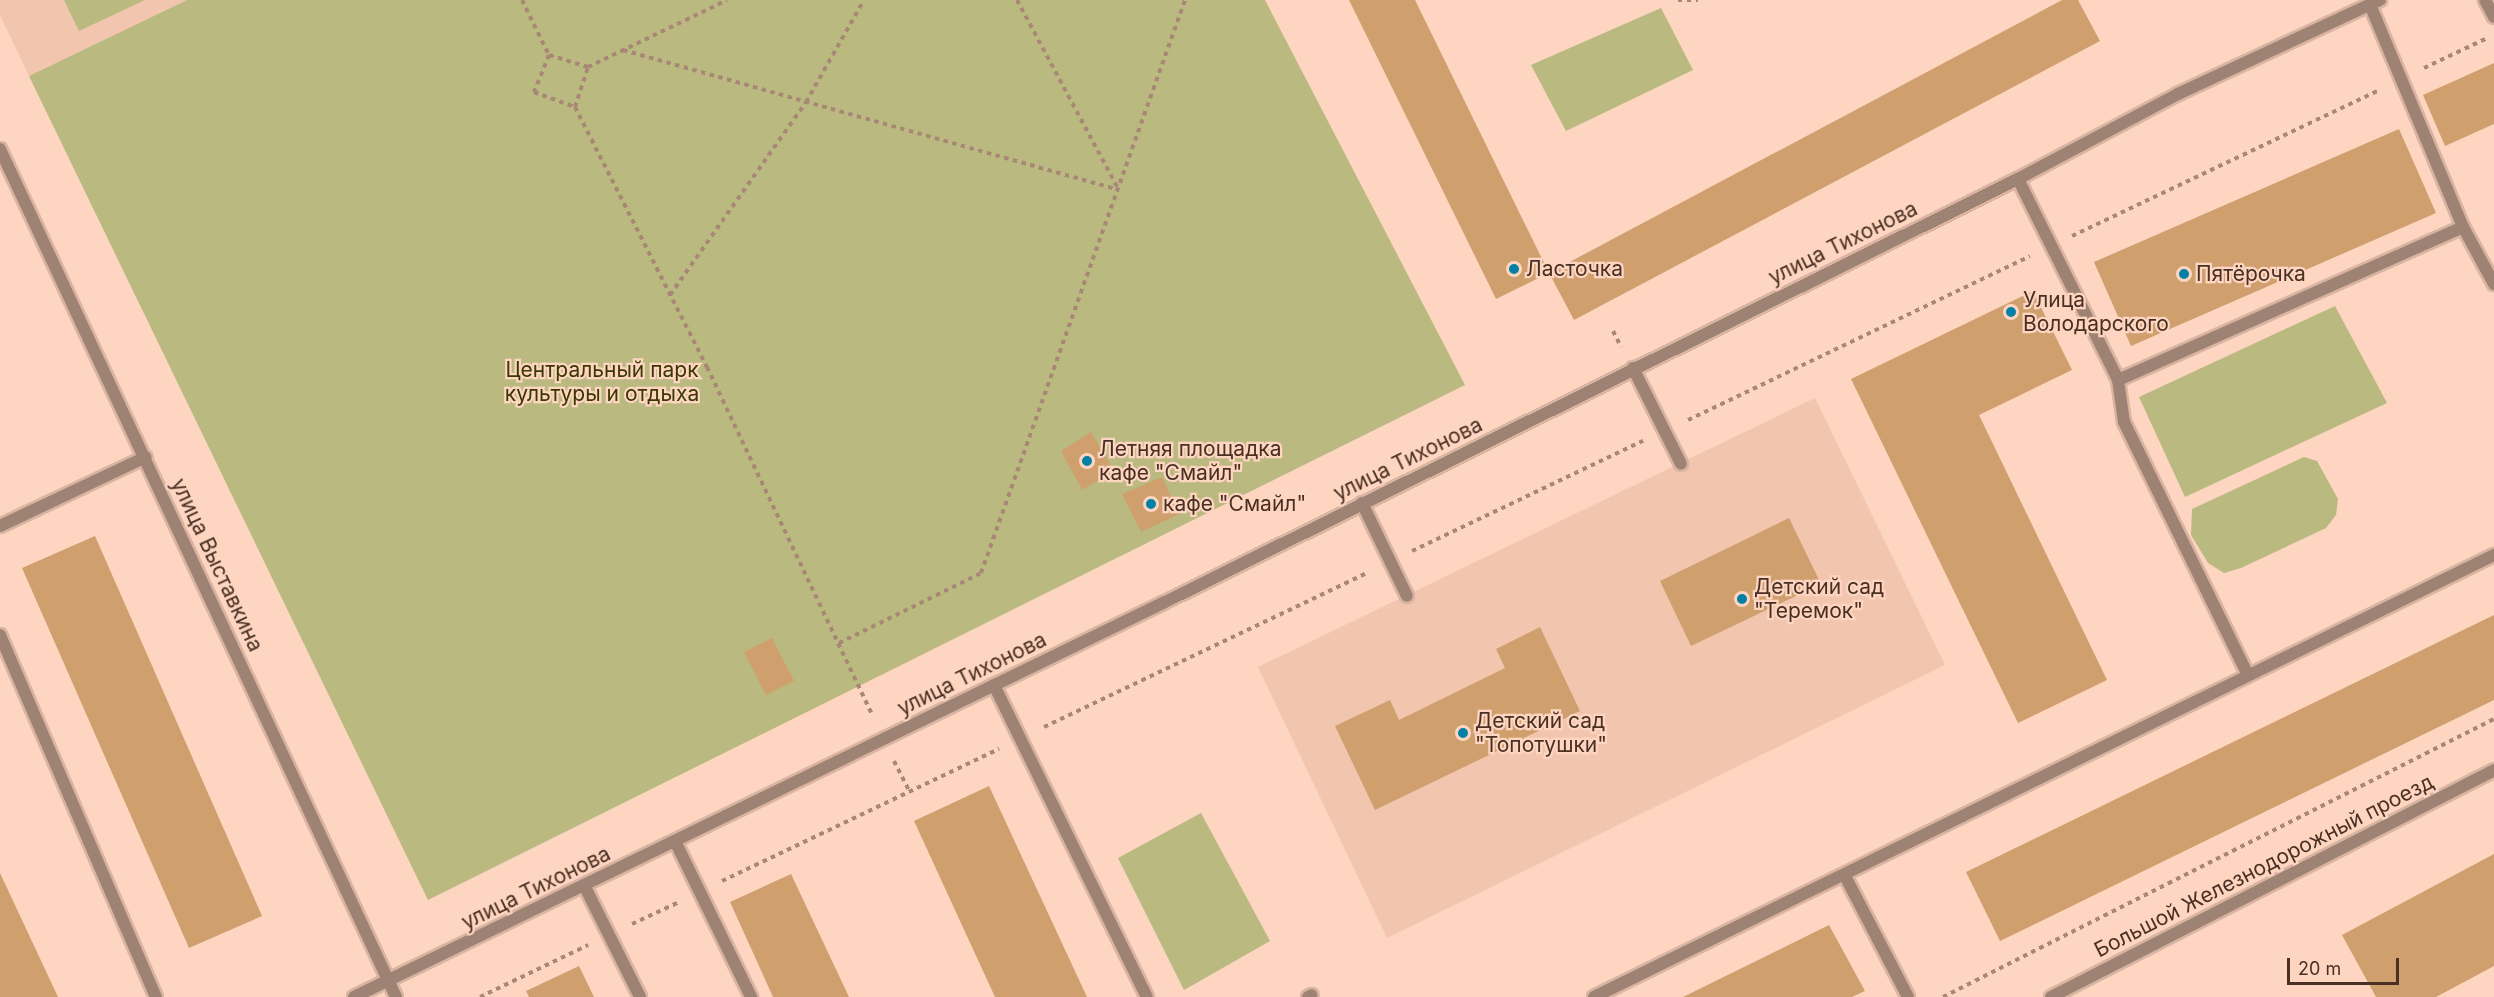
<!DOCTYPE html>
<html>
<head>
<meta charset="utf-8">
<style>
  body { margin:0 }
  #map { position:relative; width:2494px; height:997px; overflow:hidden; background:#fdd5c1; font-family:Inter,sans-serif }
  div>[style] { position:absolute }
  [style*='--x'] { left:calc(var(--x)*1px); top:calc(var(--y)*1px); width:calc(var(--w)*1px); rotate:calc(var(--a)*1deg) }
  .built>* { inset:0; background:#f2c5af }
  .green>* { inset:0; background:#bab97f }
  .building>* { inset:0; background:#cfa06e }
  .path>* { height:4px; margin-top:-2px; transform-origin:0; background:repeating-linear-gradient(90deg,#a88776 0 4.5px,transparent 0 9px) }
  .roads { filter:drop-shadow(2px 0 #d9b4a1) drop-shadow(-2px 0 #d9b4a1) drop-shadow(0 2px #d9b4a1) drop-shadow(0 -2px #d9b4a1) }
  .lane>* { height:12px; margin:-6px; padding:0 6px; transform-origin:6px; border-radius:6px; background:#9e8375 }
  .street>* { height:12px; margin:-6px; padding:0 6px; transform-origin:6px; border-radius:6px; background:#9e8375 }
  .dots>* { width:16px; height:16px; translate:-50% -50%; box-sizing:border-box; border:3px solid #fdd5c1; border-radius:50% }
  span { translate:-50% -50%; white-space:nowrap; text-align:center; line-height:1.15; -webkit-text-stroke:4.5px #fdd5c1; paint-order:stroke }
  .street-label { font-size:21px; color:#4a3023 }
  .poi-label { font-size:21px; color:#4a3023 }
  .left { translate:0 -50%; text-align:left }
  .park-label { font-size:21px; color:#3a3801 }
  .scale { position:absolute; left:2287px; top:958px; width:112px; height:27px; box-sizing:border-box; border:3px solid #4a3023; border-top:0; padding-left:8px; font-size:18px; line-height:21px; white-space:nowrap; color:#4a3023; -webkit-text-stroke:4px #fdd5c1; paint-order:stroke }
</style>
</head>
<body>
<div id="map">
  <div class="built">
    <div style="clip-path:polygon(0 0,187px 0,29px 76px,0 15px)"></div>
    <div style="clip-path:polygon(1815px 398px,1945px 665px,1387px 938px,1258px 667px)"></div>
  </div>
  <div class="green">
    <div style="clip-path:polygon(64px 0,145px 0,79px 31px)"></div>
    <div style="clip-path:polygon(187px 0,1265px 0,1465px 385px,428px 900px,29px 76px)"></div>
    <div style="clip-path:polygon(1661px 8px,1693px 70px,1566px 131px,1531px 65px)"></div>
    <div style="clip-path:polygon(2335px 306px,2387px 403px,2185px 497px,2139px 397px)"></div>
    <div style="clip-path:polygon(2304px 457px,2317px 461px,2338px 499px,2336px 515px,2326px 528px,2241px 568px,2224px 573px,2208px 563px,2191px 535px,2192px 509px)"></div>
    <div style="clip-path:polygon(1201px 813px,1270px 941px,1184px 990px,1118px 858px)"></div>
  </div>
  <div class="building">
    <div style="clip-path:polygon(1349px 0,1415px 0,1549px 273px,1496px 299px)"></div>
    <div style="clip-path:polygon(2062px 0,2078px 0,2100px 41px,1574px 320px,1549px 273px)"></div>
    <div style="clip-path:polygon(2494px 63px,2494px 124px,2445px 146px,2423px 95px)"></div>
    <div style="clip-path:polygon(2399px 129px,2436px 213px,2131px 346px,2094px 262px)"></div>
    <div style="clip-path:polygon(2033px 291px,2072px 370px,1979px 415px,2107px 680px,2018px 723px,1851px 379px)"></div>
    <div style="clip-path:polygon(1091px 432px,1114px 471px,1082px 490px,1061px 451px)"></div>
    <div style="clip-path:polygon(1162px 477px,1179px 514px,1141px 532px,1122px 494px)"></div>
    <div style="clip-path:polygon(1789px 518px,1821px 584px,1691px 646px,1660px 581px)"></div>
    <div style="clip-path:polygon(95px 536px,262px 916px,189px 948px,22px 568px)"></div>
    <div style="clip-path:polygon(2494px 615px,2494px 700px,2000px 941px,1966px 872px)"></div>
    <div style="clip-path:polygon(1540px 627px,1580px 711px,1375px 810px,1335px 726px,1390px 700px,1399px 720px,1505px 668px,1496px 649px)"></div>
    <div style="clip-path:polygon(772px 638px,794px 681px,766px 695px,744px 652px)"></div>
    <div style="clip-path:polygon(989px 786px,1087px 997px,995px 997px,914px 821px)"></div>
    <div style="clip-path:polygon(2494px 854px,2494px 966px,2436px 997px,2376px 997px,2342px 935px)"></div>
    <div style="clip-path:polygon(0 873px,58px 997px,0 997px)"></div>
    <div style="clip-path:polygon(791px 874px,849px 997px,773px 997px,730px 902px)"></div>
    <div style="clip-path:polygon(1829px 925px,1865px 991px,1852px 997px,1683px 997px)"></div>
    <div style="clip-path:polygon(579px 966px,594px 997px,529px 997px,526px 991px)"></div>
  </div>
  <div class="path">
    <div style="--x:522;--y:0;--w:61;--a:63.9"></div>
    <div style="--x:1017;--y:0;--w:216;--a:61.8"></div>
    <div style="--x:1678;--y:0;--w:20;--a:0"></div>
    <div style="--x:623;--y:50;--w:515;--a:15.76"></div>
    <div style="--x:588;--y:67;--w:154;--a:-25.7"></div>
    <div style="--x:2424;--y:68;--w:68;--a:-25.4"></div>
    <div style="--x:575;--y:107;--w:42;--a:-72"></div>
    <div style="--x:588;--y:67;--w:41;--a:-162.9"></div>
    <div style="--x:549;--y:55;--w:40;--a:112"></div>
    <div style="--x:534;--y:92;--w:44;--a:20.1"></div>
    <div style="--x:575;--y:107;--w:292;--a:63.1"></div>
    <div style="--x:707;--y:367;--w:386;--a:64.6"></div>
    <div style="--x:2072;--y:236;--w:341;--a:-25.4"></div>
    <div style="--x:670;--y:295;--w:236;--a:-54.8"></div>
    <div style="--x:806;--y:102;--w:117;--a:-60.4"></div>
    <div style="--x:1613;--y:331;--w:18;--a:63"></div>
    <div style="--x:1688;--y:420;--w:379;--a:-25.6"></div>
    <div style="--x:1412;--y:551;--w:256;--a:-25.5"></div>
    <div style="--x:839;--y:643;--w:158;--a:-26.2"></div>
    <div style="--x:981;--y:573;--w:608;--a:-70.4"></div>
    <div style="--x:1044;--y:727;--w:358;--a:-25.5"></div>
    <div style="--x:894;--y:761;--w:34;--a:63"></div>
    <div style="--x:722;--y:881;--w:307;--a:-25.5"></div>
    <div style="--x:632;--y:924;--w:50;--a:-25"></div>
    <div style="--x:480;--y:997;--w:120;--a:-25.7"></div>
    <div style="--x:1943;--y:997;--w:617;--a:-26.77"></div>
  </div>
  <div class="roads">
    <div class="lane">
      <div style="--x:2485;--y:0;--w:19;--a:62"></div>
      <div style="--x:2018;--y:179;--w:225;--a:63.5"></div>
      <div style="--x:2118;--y:380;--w:377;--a:-23.9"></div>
      <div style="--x:2463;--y:227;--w:241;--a:-112.7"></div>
      <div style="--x:2463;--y:227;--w:65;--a:61.5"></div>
      <div style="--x:1633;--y:368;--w:107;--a:63.4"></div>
      <div style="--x:2118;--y:380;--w:42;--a:81.9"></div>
      <div style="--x:2124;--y:422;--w:282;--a:63.9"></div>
      <div style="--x:1362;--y:503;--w:103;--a:64.2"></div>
      <div style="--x:0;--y:635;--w:394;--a:66.7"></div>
      <div style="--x:994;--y:685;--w:347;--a:63.9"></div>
      <div style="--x:675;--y:841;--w:174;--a:64"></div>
      <div style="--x:1845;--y:876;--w:136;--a:62.5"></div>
      <div style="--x:584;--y:885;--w:125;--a:63.4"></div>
      <div style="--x:1308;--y:997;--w:4;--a:-27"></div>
      <div style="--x:1594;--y:997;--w:1003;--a:-26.16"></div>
    </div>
    <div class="street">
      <div style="--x:0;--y:149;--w:936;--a:64.97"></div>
      <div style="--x:0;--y:526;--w:161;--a:-25.3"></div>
      <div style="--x:354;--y:997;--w:902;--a:-25.97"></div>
      <div style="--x:1165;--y:602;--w:952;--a:-26.38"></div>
      <div style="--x:2018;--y:179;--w:181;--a:-28"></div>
      <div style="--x:2178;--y:94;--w:223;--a:-25"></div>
      <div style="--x:2051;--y:997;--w:498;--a:-27.1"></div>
    </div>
  </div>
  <div class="dots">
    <div style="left:1514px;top:269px;background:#0380a5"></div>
    <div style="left:2184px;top:274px;background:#0380a5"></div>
    <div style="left:2011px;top:312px;background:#0380a5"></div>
    <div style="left:1087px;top:461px;background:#0380a5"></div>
    <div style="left:1151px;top:504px;background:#0380a5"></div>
    <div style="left:1742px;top:599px;background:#0380a5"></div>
    <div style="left:1463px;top:733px;background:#0380a5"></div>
  </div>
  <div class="street-label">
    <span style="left:1843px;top:243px;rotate:-26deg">улица Тихонова</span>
    <span style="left:1408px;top:459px;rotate:-26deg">улица Тихонова</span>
    <span style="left:217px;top:565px;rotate:65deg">улица Выставкина</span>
    <span style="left:972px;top:674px;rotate:-26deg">улица Тихонова</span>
    <span style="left:2264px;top:866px;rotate:-27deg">Большой Железнодорожный проезд</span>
    <span style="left:536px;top:888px;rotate:-26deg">улица Тихонова</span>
  </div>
  <div class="poi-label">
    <span class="left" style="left:1526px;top:269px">Ласточка</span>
    <span class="left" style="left:2196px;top:274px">Пятёрочка</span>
    <span class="left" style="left:2023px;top:312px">Улица<br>Володарского</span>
    <span class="left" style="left:1099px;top:461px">Летняя площадка<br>кафе "Смайл"</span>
    <span class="left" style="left:1163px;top:504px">кафе "Смайл"</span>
    <span class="left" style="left:1754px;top:599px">Детский сад<br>"Теремок"</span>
    <span class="left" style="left:1475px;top:733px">Детский сад<br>"Топотушки"</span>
  </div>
  <div class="park-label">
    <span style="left:602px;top:382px">Центральный парк<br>культуры и отдыха</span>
  </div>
  <div class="scale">20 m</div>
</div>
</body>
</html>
